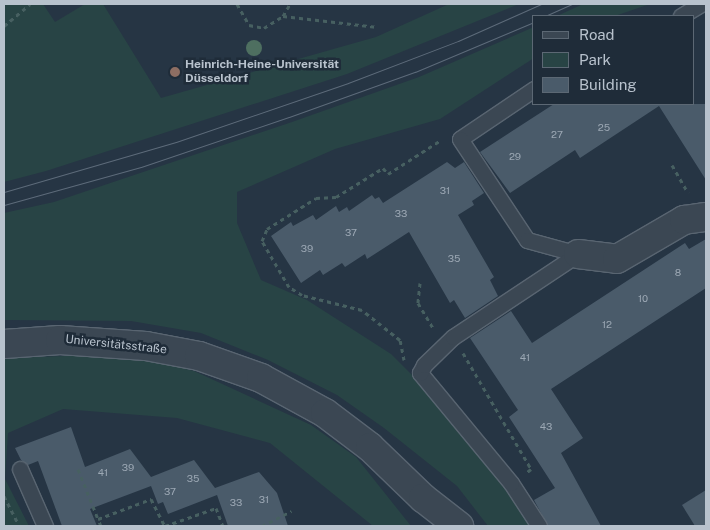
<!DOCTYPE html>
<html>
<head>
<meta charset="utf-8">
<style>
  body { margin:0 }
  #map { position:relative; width:710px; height:530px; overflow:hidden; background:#263544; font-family:"Public Sans",sans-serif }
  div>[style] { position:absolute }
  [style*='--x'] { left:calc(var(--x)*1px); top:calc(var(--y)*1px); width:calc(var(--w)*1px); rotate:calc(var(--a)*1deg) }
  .green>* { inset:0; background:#284445 }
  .building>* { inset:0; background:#4a5b6a }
  .path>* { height:3px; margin-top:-1.5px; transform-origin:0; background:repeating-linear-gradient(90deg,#476061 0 4px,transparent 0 8px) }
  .roads { filter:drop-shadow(1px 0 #596571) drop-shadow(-1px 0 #596571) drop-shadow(0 1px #596571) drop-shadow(0 -1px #596571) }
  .service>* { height:15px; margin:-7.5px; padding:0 7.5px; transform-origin:7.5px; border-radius:7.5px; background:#3b4753 }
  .minor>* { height:28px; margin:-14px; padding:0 14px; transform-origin:14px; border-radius:14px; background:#3b4753 }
  .tertiary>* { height:28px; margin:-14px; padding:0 14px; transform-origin:14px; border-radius:14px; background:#3b4753 }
  .tram>* { height:1px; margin:-0.5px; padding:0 0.5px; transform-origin:0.5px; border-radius:0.5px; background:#5d6b7a }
  .trees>* { width:16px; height:16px; margin:-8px; border-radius:50%; background:#4e6f60 }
  .dots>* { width:14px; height:14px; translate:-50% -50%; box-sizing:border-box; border:2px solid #1f2c39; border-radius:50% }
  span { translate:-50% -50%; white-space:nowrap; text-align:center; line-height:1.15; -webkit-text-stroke:5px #1f2c39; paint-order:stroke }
  .number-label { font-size:10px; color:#9ca8b4 }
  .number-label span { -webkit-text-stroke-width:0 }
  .poi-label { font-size:12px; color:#b8c2cd; font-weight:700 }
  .left { translate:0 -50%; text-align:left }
  .street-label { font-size:12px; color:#b8c2cd }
  .frame { position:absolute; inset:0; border:5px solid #b8c2cd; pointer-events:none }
  .legend { position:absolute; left:532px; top:15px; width:162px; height:90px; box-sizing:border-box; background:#1f2c39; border:1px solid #5c6874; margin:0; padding:6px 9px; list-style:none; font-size:15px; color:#b8c2cd }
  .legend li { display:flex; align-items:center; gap:10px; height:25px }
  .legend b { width:25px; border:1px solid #5c6874 }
</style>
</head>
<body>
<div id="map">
  <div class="green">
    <div style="clip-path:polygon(4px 4px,43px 4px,55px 22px,85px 4px,103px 4px,161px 98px,376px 37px,449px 4px,519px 4px,347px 74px,46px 171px,4px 182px)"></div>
    <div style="clip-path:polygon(583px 4px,650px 4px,615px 16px,557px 16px)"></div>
    <div style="clip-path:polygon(534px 27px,534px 58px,440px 119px,335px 149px,237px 192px,237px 223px,261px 280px,307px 300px,391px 354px,424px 387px,507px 485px,530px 526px,488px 526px,457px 486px,384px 428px,337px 395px,268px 360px,201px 333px,131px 321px,4px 320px,4px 213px,54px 202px,292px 122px,419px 77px)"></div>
    <div style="clip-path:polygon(126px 354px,194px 371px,311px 425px,356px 457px,411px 526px,373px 526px,270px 443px,177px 418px,63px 409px,8px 433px,5px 479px,29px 526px,4px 526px,4px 358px)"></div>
  </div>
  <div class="building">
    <div style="clip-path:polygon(554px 104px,706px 104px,706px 180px,659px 106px,580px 158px,575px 150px,510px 193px,480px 152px)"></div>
    <div style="clip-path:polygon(447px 162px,455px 168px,464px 162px,484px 193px,472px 201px,474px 205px,458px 215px,494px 277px,490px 280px,498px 296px,465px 318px,454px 300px,450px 303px,409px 232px,367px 259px,365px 254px,345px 267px,342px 263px,323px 275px,320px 270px,301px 283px,271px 236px,291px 222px,293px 226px,313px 215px,316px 220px,336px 206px,339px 212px,347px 207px,349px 211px,372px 195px,375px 199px,379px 197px,383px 203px)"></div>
    <div style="clip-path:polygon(706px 239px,706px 288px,551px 389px,583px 438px,561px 453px,601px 526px,548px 526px,534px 500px,555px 488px,509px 417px,518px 410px,470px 338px,511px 311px,532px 343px,685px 243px,689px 249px)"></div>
    <div style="clip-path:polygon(71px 427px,85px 467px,130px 449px,151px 477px,194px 460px,215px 488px,259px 472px,277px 493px,288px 526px,228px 526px,217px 495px,168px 514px,163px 502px,158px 504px,151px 486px,90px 509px,97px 526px,62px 526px,38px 461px,28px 465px,21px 460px,15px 448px)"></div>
    <div style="clip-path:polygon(706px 490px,706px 526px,695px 526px,682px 505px)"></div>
  </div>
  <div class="path">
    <div style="--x:237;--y:4;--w:24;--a:60"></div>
    <div style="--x:249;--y:25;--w:15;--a:11"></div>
    <div style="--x:264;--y:28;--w:22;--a:-32"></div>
    <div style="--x:283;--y:16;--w:14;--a:-60"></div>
    <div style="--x:283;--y:16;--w:95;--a:6.7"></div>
    <div style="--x:4;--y:26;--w:34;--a:-40"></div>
    <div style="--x:672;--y:165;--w:32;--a:60"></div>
    <div style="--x:420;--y:283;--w:20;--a:96"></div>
    <div style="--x:418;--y:303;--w:31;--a:59"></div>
    <div style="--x:463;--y:353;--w:134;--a:59.6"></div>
    <div style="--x:531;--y:469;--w:6;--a:141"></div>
    <div style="--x:404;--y:360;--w:20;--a:-101"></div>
    <div style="--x:400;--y:340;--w:48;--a:-141.7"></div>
    <div style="--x:362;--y:310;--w:62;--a:-166"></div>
    <div style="--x:302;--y:295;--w:15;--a:-148"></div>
    <div style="--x:289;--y:287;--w:53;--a:-120.4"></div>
    <div style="--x:262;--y:241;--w:13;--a:-67"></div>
    <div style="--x:267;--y:229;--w:58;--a:-32.3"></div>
    <div style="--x:316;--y:198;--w:20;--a:-3"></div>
    <div style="--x:336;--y:197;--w:55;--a:-31.7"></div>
    <div style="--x:383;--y:168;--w:8;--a:50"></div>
    <div style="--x:388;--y:174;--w:63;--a:-32.7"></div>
    <div style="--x:78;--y:469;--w:54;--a:68.2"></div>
    <div style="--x:4;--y:496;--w:34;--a:63"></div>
    <div style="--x:101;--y:526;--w:8;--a:-113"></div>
    <div style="--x:98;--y:519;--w:57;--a:-20.7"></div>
    <div style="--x:151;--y:499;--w:30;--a:63"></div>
    <div style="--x:165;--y:526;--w:54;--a:-19.4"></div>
    <div style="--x:216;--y:508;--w:19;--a:69"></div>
    <div style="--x:262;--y:526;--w:33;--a:-27"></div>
  </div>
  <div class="roads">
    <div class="service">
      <div style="--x:681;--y:16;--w:23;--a:-31"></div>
      <div style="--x:534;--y:89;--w:89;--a:146"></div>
      <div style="--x:460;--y:139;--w:121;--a:56.4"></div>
      <div style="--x:527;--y:240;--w:53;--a:15.4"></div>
      <div style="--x:20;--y:469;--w:62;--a:66.3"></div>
      <div style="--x:539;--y:526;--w:51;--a:-123.1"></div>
      <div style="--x:511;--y:483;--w:143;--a:-129.6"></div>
      <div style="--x:420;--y:373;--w:9;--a:-63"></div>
      <div style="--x:424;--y:365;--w:40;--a:-44"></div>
      <div style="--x:453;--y:337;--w:150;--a:-33.6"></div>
    </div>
    <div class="minor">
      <div style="--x:578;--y:254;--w:39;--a:7"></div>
      <div style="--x:617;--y:259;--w:78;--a:-30.2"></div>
      <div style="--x:684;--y:220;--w:22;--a:-8"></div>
    </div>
    <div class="tertiary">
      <div style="--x:4;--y:344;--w:56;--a:-4.1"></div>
      <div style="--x:60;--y:340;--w:86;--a:4"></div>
      <div style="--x:146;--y:346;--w:54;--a:10.7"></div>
      <div style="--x:199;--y:356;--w:66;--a:19.5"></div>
      <div style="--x:261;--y:378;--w:73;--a:28.7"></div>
      <div style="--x:325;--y:413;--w:56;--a:37.1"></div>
      <div style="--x:370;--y:447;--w:74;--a:43.9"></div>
      <div style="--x:423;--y:498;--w:46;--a:37.9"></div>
    </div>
  </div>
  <div class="tram">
    <div style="--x:545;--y:16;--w:30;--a:-24"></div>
    <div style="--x:4;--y:192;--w:179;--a:-16.2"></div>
    <div style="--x:176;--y:142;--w:182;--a:-18.9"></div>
    <div style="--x:348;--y:83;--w:118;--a:-20.9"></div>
    <div style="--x:458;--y:41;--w:91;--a:-24"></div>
    <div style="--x:4;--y:205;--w:142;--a:-15.5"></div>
    <div style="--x:141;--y:167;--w:156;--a:-18.7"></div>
    <div style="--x:289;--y:117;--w:134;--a:-19.7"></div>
    <div style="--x:415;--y:72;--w:129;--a:-22.8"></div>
  </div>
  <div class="trees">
    <div style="left:254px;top:48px"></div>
  </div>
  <div class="dots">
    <div style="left:175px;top:72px;background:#8d6e63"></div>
  </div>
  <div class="number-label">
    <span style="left:604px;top:128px">25</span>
    <span style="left:557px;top:135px">27</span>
    <span style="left:515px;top:157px">29</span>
    <span style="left:445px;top:191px">31</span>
    <span style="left:401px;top:214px">33</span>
    <span style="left:351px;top:233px">37</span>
    <span style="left:307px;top:249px">39</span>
    <span style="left:454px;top:259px">35</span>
    <span style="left:678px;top:273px">8</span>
    <span style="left:643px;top:299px">10</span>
    <span style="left:607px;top:325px">12</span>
    <span style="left:525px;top:358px">41</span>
    <span style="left:546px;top:427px">43</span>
    <span style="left:128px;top:468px">39</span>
    <span style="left:103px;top:473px">41</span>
    <span style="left:193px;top:479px">35</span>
    <span style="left:170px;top:492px">37</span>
    <span style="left:264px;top:500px">31</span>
    <span style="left:236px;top:503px">33</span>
  </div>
  <div class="poi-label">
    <span class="left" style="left:185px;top:72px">Heinrich-Heine-Universität<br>Düsseldorf</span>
  </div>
  <div class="street-label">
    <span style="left:116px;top:345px;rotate:6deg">Universitätsstraße</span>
  </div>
  <div class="frame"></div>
  <ul class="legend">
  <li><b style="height:6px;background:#3b4753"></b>Road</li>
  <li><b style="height:14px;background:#284445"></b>Park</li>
  <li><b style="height:14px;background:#4a5b6a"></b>Building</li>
  </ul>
</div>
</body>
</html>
